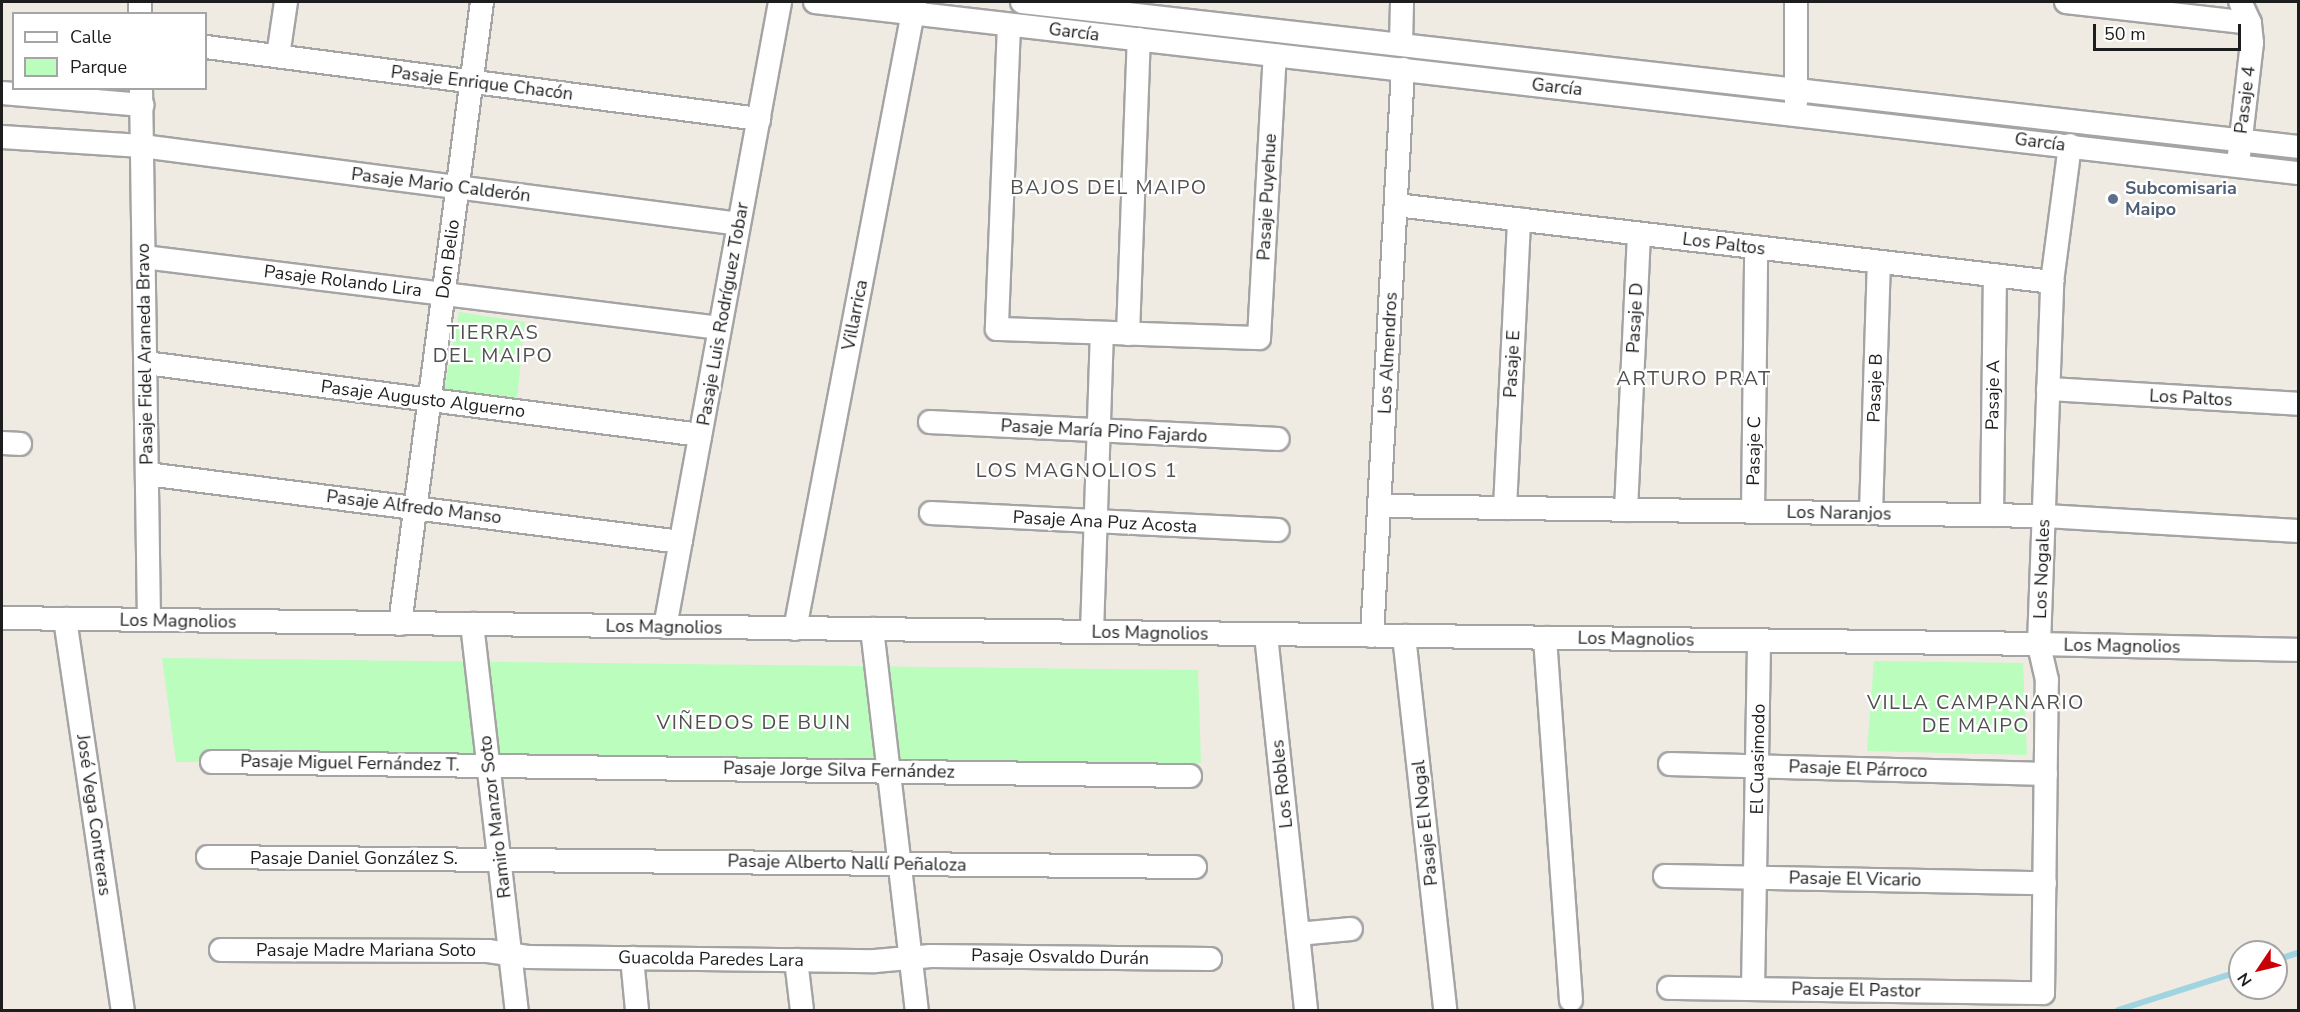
<!DOCTYPE html>
<html>
<head>
<meta charset="utf-8">
<style>
  body { margin:0 }
  #map { position:relative; width:2300px; height:1012px; overflow:hidden; background:#efeae2; font-family:"Nunito Sans",sans-serif }
  div>[style] { position:absolute }
  [style*='--x'] { left:calc(var(--x)*1px); top:calc(var(--y)*1px); width:calc(var(--w)*1px); rotate:calc(var(--a)*1deg) }
  .park>* { inset:0; background:#bbfdbd }
  .stream>* { height:6px; margin:-3px; padding:0 3px; transform-origin:3px; border-radius:3px; background:#9fd4e0 }
  .roads { filter:drop-shadow(2px 0 #a4a4a4) drop-shadow(-2px 0 #a4a4a4) drop-shadow(0 2px #a4a4a4) drop-shadow(0 -2px #a4a4a4) }
  .minor>* { height:22px; margin:-11px; padding:0 11px; transform-origin:11px; border-radius:11px; background:#fff }
  .dots>* { width:16px; height:16px; translate:-50% -50%; box-sizing:border-box; border:3px solid #fff; border-radius:50% }
  span { translate:-50% -50%; white-space:nowrap; text-align:center; line-height:1.15; -webkit-text-stroke:4.5px #fff; paint-order:stroke }
  .street-label { font-size:18px; color:#1d1d1d }
  .service-label { font-size:18px; color:#4e5e75; font-weight:700 }
  .left { translate:0 -50%; text-align:left }
  .neighbourhood-label { font-size:20px; color:#505050; letter-spacing:1.5px }
  .frame { position:absolute; inset:0; border:3px solid #1d1d1d; pointer-events:none }
  .legend { position:absolute; left:12px; top:12px; width:195px; height:78px; box-sizing:border-box; background:#fff; border:2px solid #a5a5a5; margin:0; padding:8px 10px; list-style:none; font-size:18px; color:#1d1d1d }
  .legend li { display:flex; align-items:center; gap:12px; height:30px }
  .legend b { width:30px; border:2px solid #a5a5a5 }
  .north { position:absolute; left:2228px; top:940px; width:60px; height:60px; box-sizing:border-box; background:#fff; border:2px solid #a5a5a5; border-radius:50%; rotate:235deg; font-size:16px; font-weight:700; line-height:24px; text-align:center; color:#1d1d1d }
  .north::after { content:''; display:block; margin:auto; width:21px; height:27px; background:#ca0009; clip-path:polygon(50% 0,100% 100%,50% 72%,0 100%) }
  .scale { position:absolute; left:2093px; top:24px; width:148px; height:27px; box-sizing:border-box; border:3px solid #1d1d1d; border-top:0; padding-left:8px; font-size:18px; line-height:21px; white-space:nowrap; color:#1d1d1d; -webkit-text-stroke:4px #fff; paint-order:stroke }
</style>
</head>
<body>
<div id="map">
  <div class="park">
    <div style="clip-path:polygon(459px 312px,525px 322px,517px 398px,444px 389px)"></div>
    <div style="clip-path:polygon(162px 658px,1198px 670px,1201px 763px,176px 762px)"></div>
    <div style="clip-path:polygon(1874px 661px,2023px 663px,2027px 755px,1867px 751px)"></div>
  </div>
  <div class="stream">
    <div style="--x:2276;--y:960;--w:23;--a:-18"></div>
    <div style="--x:2118;--y:1010;--w:128;--a:-17.7"></div>
  </div>
  <div class="roads">
    <div class="minor">
      <div style="--x:140;--y:2;--w:12;--a:90"></div>
      <div style="--x:815;--y:2;--w:1493;--a:6.58"></div>
      <div style="--x:1022;--y:2;--w:1284;--a:6.48"></div>
      <div style="--x:1796;--y:2;--w:100;--a:90"></div>
      <div style="--x:2066;--y:2;--w:185;--a:6.5"></div>
      <div style="--x:1009;--y:25;--w:304;--a:92.3"></div>
      <div style="--x:997;--y:329;--w:262;--a:2"></div>
      <div style="--x:1259;--y:338;--w:283;--a:-86.8"></div>
      <div style="--x:1401;--y:44;--w:42;--a:-88.6"></div>
      <div style="--x:206;--y:47;--w:558;--a:7.42"></div>
      <div style="--x:278;--y:56;--w:55;--a:-81.6"></div>
      <div style="--x:141;--y:88;--w:532;--a:89.14"></div>
      <div style="--x:2;--y:93;--w:141;--a:4.9"></div>
      <div style="--x:2;--y:137;--w:140;--a:3.7"></div>
      <div style="--x:142;--y:146;--w:602;--a:7.44"></div>
      <div style="--x:2239;--y:155;--w:113;--a:-83.4"></div>
      <div style="--x:2252;--y:43;--w:20;--a:-96"></div>
      <div style="--x:2250;--y:23;--w:23;--a:-115"></div>
      <div style="--x:1396;--y:205;--w:661;--a:6.69"></div>
      <div style="--x:144;--y:257;--w:580;--a:7.03"></div>
      <div style="--x:1128;--y:334;--w:295;--a:-87.9"></div>
      <div style="--x:146;--y:363;--w:559;--a:7.4"></div>
      <div style="--x:2048;--y:389;--w:250;--a:3.4"></div>
      <div style="--x:930;--y:422;--w:348;--a:2.8"></div>
      <div style="--x:2;--y:443;--w:18;--a:3"></div>
      <div style="--x:147;--y:474;--w:538;--a:7.26"></div>
      <div style="--x:1379;--y:506;--w:665;--a:0.86"></div>
      <div style="--x:2044;--y:516;--w:254;--a:3.4"></div>
      <div style="--x:1505;--y:508;--w:289;--a:-87.2"></div>
      <div style="--x:1626;--y:510;--w:276;--a:-87.3"></div>
      <div style="--x:1753;--y:511;--w:264;--a:-89.3"></div>
      <div style="--x:931;--y:513;--w:347;--a:2.8"></div>
      <div style="--x:1871;--y:513;--w:251;--a:-88.2"></div>
      <div style="--x:1992;--y:515;--w:240;--a:-89.3"></div>
      <div style="--x:2;--y:618;--w:2037;--a:0.73"></div>
      <div style="--x:2039;--y:644;--w:259;--a:1.3"></div>
      <div style="--x:65;--y:619;--w:395;--a:81.6"></div>
      <div style="--x:400;--y:624;--w:627;--a:-82.49"></div>
      <div style="--x:472;--y:624;--w:389;--a:83.4"></div>
      <div style="--x:665;--y:627;--w:635;--a:-79.57"></div>
      <div style="--x:795;--y:629;--w:638;--a:-79.17"></div>
      <div style="--x:872;--y:629;--w:384;--a:83.3"></div>
      <div style="--x:1092;--y:632;--w:299;--a:-88.1"></div>
      <div style="--x:1266;--y:635;--w:377;--a:83.9"></div>
      <div style="--x:1372;--y:636;--w:568;--a:-86.87"></div>
      <div style="--x:1404;--y:636;--w:376;--a:83.7"></div>
      <div style="--x:1545;--y:638;--w:363;--a:85.9"></div>
      <div style="--x:212;--y:762;--w:978;--a:0.82"></div>
      <div style="--x:1670;--y:764;--w:376;--a:1.5"></div>
      <div style="--x:208;--y:857;--w:987;--a:0.58"></div>
      <div style="--x:1665;--y:876;--w:380;--a:1.1"></div>
      <div style="--x:1298;--y:934;--w:53;--a:-5.4"></div>
      <div style="--x:221;--y:950;--w:267;--a:0.2"></div>
      <div style="--x:488;--y:951;--w:40;--a:8.5"></div>
      <div style="--x:528;--y:957;--w:347;--a:0.7"></div>
      <div style="--x:875;--y:961;--w:56;--a:-5.1"></div>
      <div style="--x:931;--y:956;--w:279;--a:0.6"></div>
      <div style="--x:632;--y:958;--w:52;--a:84.5"></div>
      <div style="--x:796;--y:960;--w:50;--a:83.2"></div>
      <div style="--x:1669;--y:988;--w:374;--a:0.8"></div>
      <div style="--x:2043;--y:993;--w:313;--a:-89.3"></div>
      <div style="--x:2047;--y:680;--w:37;--a:-103"></div>
      <div style="--x:2039;--y:644;--w:362;--a:-87.9"></div>
      <div style="--x:2052;--y:282;--w:138;--a:-82.5"></div>
      <div style="--x:1753;--y:989;--w:348;--a:-89"></div>
    </div>
  </div>
  <div class="dots">
    <div style="left:2113px;top:199px;background:#5c6f8a"></div>
  </div>
  <div class="street-label">
    <span style="left:1074px;top:32px;rotate:7deg">García</span>
    <span style="left:482px;top:83px;rotate:7deg">Pasaje Enrique Chacón</span>
    <span style="left:1557px;top:87px;rotate:6deg">García</span>
    <span style="left:2245px;top:100px;rotate:-83deg">Pasaje 4</span>
    <span style="left:2040px;top:142px;rotate:7deg">García</span>
    <span style="left:441px;top:185px;rotate:7deg">Pasaje Mario Calderón</span>
    <span style="left:1267px;top:197px;rotate:-87deg">Pasaje Puyehue</span>
    <span style="left:1724px;top:244px;rotate:7deg">Los Paltos</span>
    <span style="left:448px;top:259px;rotate:-82deg">Don Belio</span>
    <span style="left:343px;top:281px;rotate:7deg">Pasaje Rolando Lira</span>
    <span style="left:723px;top:314px;rotate:-80deg">Pasaje Luis Rodríguez Tobar</span>
    <span style="left:855px;top:315px;rotate:-79deg">Villarrica</span>
    <span style="left:1635px;top:318px;rotate:-87deg">Pasaje D</span>
    <span style="left:1388px;top:353px;rotate:-87deg">Los Almendros</span>
    <span style="left:145px;top:354px;rotate:-91deg">Pasaje Fidel Araneda Bravo</span>
    <span style="left:1512px;top:364px;rotate:-87deg">Pasaje E</span>
    <span style="left:1875px;top:388px;rotate:-88deg">Pasaje B</span>
    <span style="left:1993px;top:395px;rotate:-89deg">Pasaje A</span>
    <span style="left:2191px;top:398px;rotate:3deg">Los Paltos</span>
    <span style="left:423px;top:399px;rotate:7deg">Pasaje Augusto Alguerno</span>
    <span style="left:1104px;top:431px;rotate:3deg">Pasaje María Pino Fajardo</span>
    <span style="left:1754px;top:451px;rotate:-89deg">Pasaje C</span>
    <span style="left:414px;top:507px;rotate:7deg">Pasaje Alfredo Manso</span>
    <span style="left:1839px;top:513px;rotate:1deg">Los Naranjos</span>
    <span style="left:1105px;top:522px;rotate:3deg">Pasaje Ana Puz Acosta</span>
    <span style="left:2042px;top:569px;rotate:-88deg">Los Nogales</span>
    <span style="left:178px;top:621px;rotate:1deg">Los Magnolios</span>
    <span style="left:664px;top:627px;rotate:1deg">Los Magnolios</span>
    <span style="left:1150px;top:633px;rotate:1deg">Los Magnolios</span>
    <span style="left:1636px;top:639px;rotate:1deg">Los Magnolios</span>
    <span style="left:2122px;top:646px;rotate:1deg">Los Magnolios</span>
    <span style="left:1758px;top:759px;rotate:-89deg">El Cuasimodo</span>
    <span style="left:350px;top:763px;rotate:1deg">Pasaje Miguel Fernández T.</span>
    <span style="left:1858px;top:769px;rotate:2deg">Pasaje El Párroco</span>
    <span style="left:839px;top:770px;rotate:1deg">Pasaje Jorge Silva Fernández</span>
    <span style="left:1282px;top:784px;rotate:-96deg">Los Robles</span>
    <span style="left:94px;top:815px;rotate:82deg">José Vega Contreras</span>
    <span style="left:495px;top:817px;rotate:-97deg">Ramiro Manzor Soto</span>
    <span style="left:1425px;top:823px;rotate:-96deg">Pasaje El Nogal</span>
    <span style="left:354px;top:858px">Pasaje Daniel González S.</span>
    <span style="left:847px;top:863px;rotate:1deg">Pasaje Alberto Nallí Peñaloza</span>
    <span style="left:1855px;top:879px;rotate:1deg">Pasaje El Vicario</span>
    <span style="left:366px;top:950px">Pasaje Madre Mariana Soto</span>
    <span style="left:1060px;top:957px;rotate:1deg">Pasaje Osvaldo Durán</span>
    <span style="left:711px;top:959px;rotate:1deg">Guacolda Paredes Lara</span>
    <span style="left:1856px;top:990px;rotate:1deg">Pasaje El Pastor</span>
  </div>
  <div class="service-label">
    <span class="left" style="left:2125px;top:199px">Subcomisaria<br>Maipo</span>
  </div>
  <div class="neighbourhood-label">
    <span style="left:1109px;top:187px">BAJOS DEL MAIPO</span>
    <span style="left:493px;top:344px">TIERRAS<br>DEL MAIPO</span>
    <span style="left:1694px;top:378px">ARTURO PRAT</span>
    <span style="left:1077px;top:470px">LOS MAGNOLIOS 1</span>
    <span style="left:1976px;top:714px">VILLA CAMPANARIO<br>DE MAIPO</span>
    <span style="left:754px;top:722px">VIÑEDOS DE BUIN</span>
  </div>
  <div class="frame"></div>
  <ul class="legend">
  <li><b style="height:8px;background:#fff"></b>Calle</li>
  <li><b style="height:16px;background:#bbfdbd"></b>Parque</li>
  </ul>
  <div class="north">N</div>
  <div class="scale">50 m</div>
</div>
</body>
</html>
